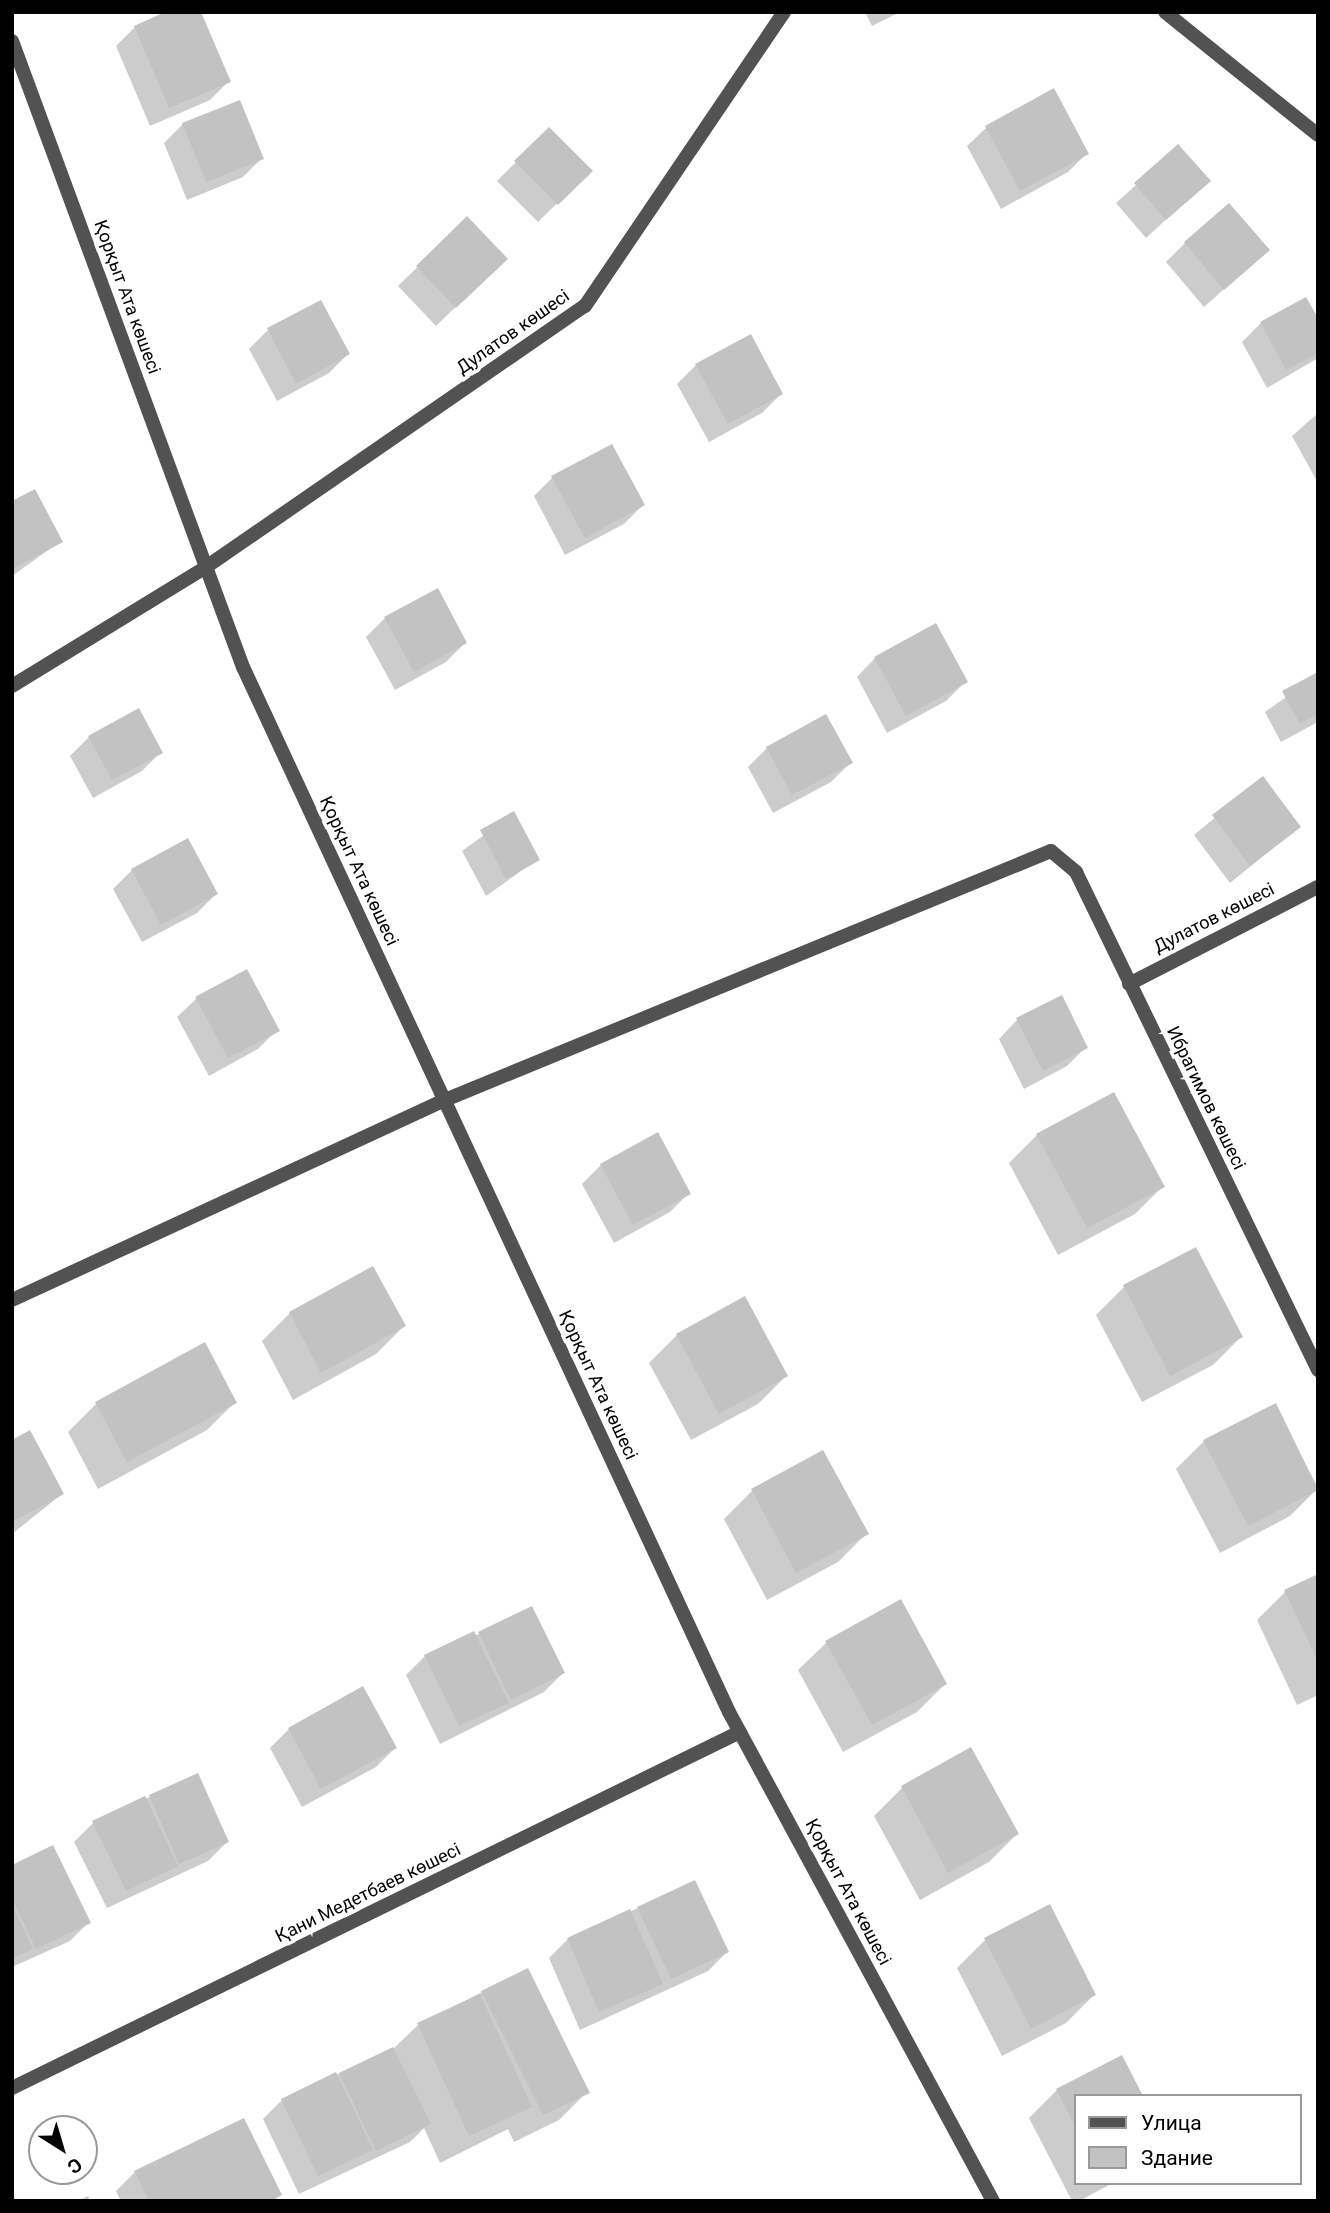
<!DOCTYPE html>
<html>
<head>
<meta charset="utf-8">
<style>
  body { margin:0 }
  #map { position:relative; width:1330px; height:2213px; overflow:hidden; background:#fff; font-family:Roboto,sans-serif }
  div>[style] { position:absolute }
  [style*='--x'] { left:calc(var(--x)*1px); top:calc(var(--y)*1px); width:calc(var(--w)*1px); rotate:calc(var(--a)*1deg) }
  .shadow>* { inset:0; background:#0003 }
  .building>* { inset:0; background:#c2c2c2 }
  .street>* { height:14px; margin:-7px; padding:0 7px; transform-origin:7px; border-radius:7px; background:#525252 }
  span { translate:-50% -50%; white-space:nowrap; text-align:center; line-height:1.15; -webkit-text-stroke:7px #fff; paint-order:stroke }
  .street-label { font-size:18px; color:#000 }
  .frame { position:absolute; inset:0; border:14px solid #000; pointer-events:none }
  .legend { position:absolute; left:1074px; top:2094px; width:228px; height:91px; box-sizing:border-box; background:#fff; border:2px solid #999; margin:0; padding:9px 12px; list-style:none; font-size:21px; color:#000 }
  .legend li { display:flex; align-items:center; gap:14px; height:35px }
  .legend b { width:35px; border:2px solid #999 }
  .north { position:absolute; left:28px; top:2115px; width:70px; height:70px; box-sizing:border-box; background:#fff; border:2px solid #999; border-radius:50%; rotate:143deg; font-size:19px; font-weight:700; line-height:28px; text-align:center; color:#000 }
  .north::after { content:''; display:block; margin:auto; width:24px; height:32px; background:#000; clip-path:polygon(50% 0,100% 100%,50% 72%,0 100%) }
</style>
</head>
<body>
<div id="map">
  <div class="shadow">
    <div style="clip-path:polygon(865px 12px,900px 12px,872px 26px)"></div>
    <div style="clip-path:polygon(135px 27px,229px 81px,210px 100px,150px 126px,116px 46px)"></div>
    <div style="clip-path:polygon(183px 124px,262px 158px,243px 177px,187px 200px,164px 143px)"></div>
    <div style="clip-path:polygon(986px 128px,1087px 153px,1068px 172px,1001px 209px,967px 146px)"></div>
    <div style="clip-path:polygon(549px 129px,590px 171px,538px 222px,497px 181px)"></div>
    <div style="clip-path:polygon(1178px 147px,1208px 181px,1146px 238px,1116px 203px)"></div>
    <div style="clip-path:polygon(467px 219px,505px 259px,436px 326px,398px 286px)"></div>
    <div style="clip-path:polygon(1185px 243px,1268px 250px,1204px 307px,1166px 262px)"></div>
    <div style="clip-path:polygon(1318px 322px,1318px 358px,1267px 388px,1242px 342px,1261px 323px)"></div>
    <div style="clip-path:polygon(268px 330px,348px 354px,329px 373px,277px 401px,249px 349px)"></div>
    <div style="clip-path:polygon(696px 365px,781px 394px,762px 413px,709px 442px,677px 384px)"></div>
    <div style="clip-path:polygon(1318px 413px,1318px 483px,1292px 436px)"></div>
    <div style="clip-path:polygon(553px 477px,643px 505px,624px 524px,565px 555px,534px 496px)"></div>
    <div style="clip-path:polygon(12px 503px,61px 541px,12px 576px)"></div>
    <div style="clip-path:polygon(385px 618px,465px 643px,446px 662px,395px 690px,366px 637px)"></div>
    <div style="clip-path:polygon(875px 658px,965px 682px,946px 701px,887px 733px,857px 677px)"></div>
    <div style="clip-path:polygon(1318px 674px,1318px 722px,1281px 742px,1265px 712px)"></div>
    <div style="clip-path:polygon(89px 737px,161px 752px,142px 771px,93px 798px,70px 756px)"></div>
    <div style="clip-path:polygon(767px 748px,850px 763px,831px 782px,773px 813px,748px 767px)"></div>
    <div style="clip-path:polygon(1262px 779px,1299px 827px,1230px 883px,1194px 835px)"></div>
    <div style="clip-path:polygon(513px 814px,538px 859px,486px 896px,462px 851px)"></div>
    <div style="clip-path:polygon(132px 870px,216px 894px,197px 913px,142px 942px,113px 889px)"></div>
    <div style="clip-path:polygon(196px 999px,277px 1030px,258px 1049px,209px 1076px,177px 1017px)"></div>
    <div style="clip-path:polygon(1017px 1020px,1086px 1047px,1067px 1066px,1024px 1089px,999px 1039px)"></div>
    <div style="clip-path:polygon(1037px 1135px,1163px 1186px,1135px 1214px,1058px 1255px,1009px 1163px)"></div>
    <div style="clip-path:polygon(601px 1165px,689px 1193px,670px 1212px,614px 1243px,582px 1184px)"></div>
    <div style="clip-path:polygon(1124px 1287px,1241px 1337px,1213px 1365px,1142px 1402px,1096px 1315px)"></div>
    <div style="clip-path:polygon(290px 1313px,404px 1326px,376px 1354px,293px 1400px,262px 1341px)"></div>
    <div style="clip-path:polygon(677px 1335px,786px 1376px,758px 1404px,691px 1440px,649px 1363px)"></div>
    <div style="clip-path:polygon(204px 1345px,235px 1402px,207px 1430px,98px 1489px,68px 1432px,96px 1404px)"></div>
    <div style="clip-path:polygon(1275px 1405px,1318px 1488px,1290px 1516px,1220px 1553px,1176px 1469px,1204px 1441px)"></div>
    <div style="clip-path:polygon(12px 1442px,62px 1494px,12px 1534px)"></div>
    <div style="clip-path:polygon(822px 1452px,866px 1534px,838px 1562px,767px 1600px,724px 1519px,752px 1491px)"></div>
    <div style="clip-path:polygon(1318px 1576px,1318px 1695px,1297px 1705px,1257px 1620px,1285px 1592px)"></div>
    <div style="clip-path:polygon(479px 1634px,563px 1673px,544px 1692px,440px 1744px,406px 1675px,425px 1656px)"></div>
    <div style="clip-path:polygon(827px 1642px,945px 1684px,917px 1712px,843px 1752px,798px 1670px)"></div>
    <div style="clip-path:polygon(289px 1729px,395px 1748px,376px 1767px,302px 1807px,270px 1748px)"></div>
    <div style="clip-path:polygon(971px 1750px,1017px 1834px,989px 1862px,920px 1900px,874px 1816px,902px 1788px)"></div>
    <div style="clip-path:polygon(197px 1775px,227px 1842px,208px 1861px,107px 1908px,74px 1842px,93px 1823px)"></div>
    <div style="clip-path:polygon(12px 1867px,89px 1922px,70px 1941px,12px 1967px)"></div>
    <div style="clip-path:polygon(638px 1908px,727px 1952px,708px 1971px,580px 2030px,549px 1958px,568px 1939px)"></div>
    <div style="clip-path:polygon(985px 1940px,1094px 1995px,1066px 2023px,1002px 2056px,957px 1968px)"></div>
    <div style="clip-path:polygon(482px 1992px,587px 2092px,559px 2120px,514px 2142px,508px 2129px,440px 2163px,424px 2128px,410px 2142px,299px 2194px,263px 2119px,282px 2100px,393px 2049px,418px 2025px)"></div>
    <div style="clip-path:polygon(1057px 2090px,1076px 2096px,1076px 2183px,1113px 2183px,1079px 2201px,1072px 2201px,1029px 2118px)"></div>
    <div style="clip-path:polygon(135px 2172px,280px 2195px,274px 2201px,121px 2201px,116px 2191px)"></div>
    <div style="clip-path:polygon(88px 2196px,90px 2201px,78px 2201px)"></div>
  </div>
  <div class="building">
    <div style="clip-path:polygon(165px 12px,201px 12px,231px 82px,169px 108px,134px 26px)"></div>
    <div style="clip-path:polygon(1054px 88px,1089px 154px,1020px 191px,985px 126px)"></div>
    <div style="clip-path:polygon(240px 100px,264px 159px,206px 182px,182px 123px)"></div>
    <div style="clip-path:polygon(549px 127px,593px 171px,558px 205px,514px 161px)"></div>
    <div style="clip-path:polygon(1178px 144px,1211px 181px,1166px 220px,1134px 183px)"></div>
    <div style="clip-path:polygon(1229px 203px,1270px 250px,1224px 290px,1184px 242px)"></div>
    <div style="clip-path:polygon(467px 216px,508px 259px,456px 308px,416px 266px)"></div>
    <div style="clip-path:polygon(1306px 297px,1318px 318px,1318px 353px,1286px 370px,1260px 322px)"></div>
    <div style="clip-path:polygon(321px 300px,350px 354px,296px 384px,267px 328px)"></div>
    <div style="clip-path:polygon(751px 334px,783px 394px,728px 424px,695px 364px)"></div>
    <div style="clip-path:polygon(612px 444px,645px 505px,585px 538px,551px 476px)"></div>
    <div style="clip-path:polygon(35px 489px,63px 542px,12px 569px,12px 501px)"></div>
    <div style="clip-path:polygon(438px 588px,467px 643px,414px 672px,384px 617px)"></div>
    <div style="clip-path:polygon(936px 623px,968px 682px,906px 716px,874px 657px)"></div>
    <div style="clip-path:polygon(1318px 672px,1318px 714px,1300px 724px,1282px 691px)"></div>
    <div style="clip-path:polygon(139px 708px,163px 753px,112px 780px,88px 736px)"></div>
    <div style="clip-path:polygon(826px 714px,853px 763px,792px 795px,766px 747px)"></div>
    <div style="clip-path:polygon(1263px 776px,1301px 827px,1250px 866px,1212px 815px)"></div>
    <div style="clip-path:polygon(514px 811px,540px 860px,506px 879px,480px 830px)"></div>
    <div style="clip-path:polygon(188px 838px,218px 894px,161px 925px,131px 869px)"></div>
    <div style="clip-path:polygon(247px 969px,280px 1031px,228px 1058px,195px 997px)"></div>
    <div style="clip-path:polygon(1062px 995px,1088px 1048px,1043px 1071px,1016px 1018px)"></div>
    <div style="clip-path:polygon(1114px 1092px,1165px 1187px,1087px 1228px,1036px 1134px)"></div>
    <div style="clip-path:polygon(658px 1132px,691px 1194px,633px 1225px,600px 1164px)"></div>
    <div style="clip-path:polygon(1196px 1247px,1243px 1337px,1170px 1376px,1123px 1285px)"></div>
    <div style="clip-path:polygon(373px 1266px,406px 1326px,321px 1373px,289px 1312px)"></div>
    <div style="clip-path:polygon(745px 1296px,788px 1376px,719px 1414px,676px 1334px)"></div>
    <div style="clip-path:polygon(205px 1342px,237px 1403px,127px 1462px,95px 1402px)"></div>
    <div style="clip-path:polygon(1276px 1403px,1318px 1490px,1248px 1526px,1203px 1440px)"></div>
    <div style="clip-path:polygon(30px 1430px,64px 1494px,12px 1522px,12px 1440px)"></div>
    <div style="clip-path:polygon(823px 1450px,869px 1534px,796px 1573px,751px 1489px)"></div>
    <div style="clip-path:polygon(1318px 1574px,1318px 1661px,1284px 1590px)"></div>
    <div style="clip-path:polygon(901px 1599px,947px 1684px,872px 1725px,825px 1641px)"></div>
    <div style="clip-path:polygon(532px 1606px,565px 1673px,511px 1700px,478px 1632px)"></div>
    <div style="clip-path:polygon(474px 1631px,509px 1703px,459px 1726px,424px 1655px)"></div>
    <div style="clip-path:polygon(363px 1686px,397px 1748px,321px 1789px,288px 1728px)"></div>
    <div style="clip-path:polygon(971px 1747px,1019px 1834px,948px 1873px,901px 1786px)"></div>
    <div style="clip-path:polygon(198px 1773px,229px 1842px,179px 1864px,149px 1795px)"></div>
    <div style="clip-path:polygon(145px 1796px,178px 1866px,126px 1891px,92px 1821px)"></div>
    <div style="clip-path:polygon(53px 1845px,91px 1923px,36px 1949px,12px 1899px,12px 1865px)"></div>
    <div style="clip-path:polygon(695px 1880px,729px 1952px,671px 1979px,637px 1907px)"></div>
    <div style="clip-path:polygon(1050px 1904px,1096px 1995px,1031px 2029px,984px 1938px)"></div>
    <div style="clip-path:polygon(12px 1905px,33px 1949px,12px 1959px)"></div>
    <div style="clip-path:polygon(630px 1909px,663px 1984px,599px 2012px,567px 1938px)"></div>
    <div style="clip-path:polygon(528px 1968px,590px 2093px,543px 2115px,481px 1991px)"></div>
    <div style="clip-path:polygon(480px 1994px,532px 2107px,469px 2136px,417px 2023px)"></div>
    <div style="clip-path:polygon(393px 2047px,431px 2124px,376px 2151px,339px 2073px)"></div>
    <div style="clip-path:polygon(1122px 2055px,1143px 2096px,1076px 2096px,1076px 2128px,1056px 2089px)"></div>
    <div style="clip-path:polygon(336px 2072px,373px 2150px,318px 2176px,281px 2099px)"></div>
    <div style="clip-path:polygon(244px 2118px,282px 2195px,270px 2201px,149px 2201px,134px 2171px)"></div>
  </div>
  <div class="street">
    <div style="--x:1165;--y:12;--w:196;--a:38.8"></div>
    <div style="--x:12;--y:41;--w:667;--a:69.75"></div>
    <div style="--x:243;--y:667;--w:1152;--a:65.06"></div>
    <div style="--x:729;--y:1712;--w:556;--a:61.64"></div>
    <div style="--x:12;--y:686;--w:228;--a:-31.5"></div>
    <div style="--x:206;--y:567;--w:460;--a:-34.6"></div>
    <div style="--x:585;--y:306;--w:355;--a:-55.9"></div>
    <div style="--x:1129;--y:984;--w:212;--a:-27.2"></div>
    <div style="--x:12;--y:1300;--w:477;--a:-24.8"></div>
    <div style="--x:445;--y:1100;--w:655;--a:-22.34"></div>
    <div style="--x:1051;--y:851;--w:33;--a:40"></div>
    <div style="--x:1076;--y:872;--w:554;--a:64.08"></div>
    <div style="--x:12;--y:2088;--w:810;--a:-26.06"></div>
  </div>
  <div class="street-label">
    <span style="left:127px;top:297px;rotate:70deg">Қорқыт Ата көшесі</span>
    <span style="left:513px;top:332px;rotate:-35deg">Дулатов көшесі</span>
    <span style="left:359px;top:871px;rotate:65deg">Қорқыт Ата көшесі</span>
    <span style="left:1214px;top:918px;rotate:-27deg">Дулатов көшесі</span>
    <span style="left:1206px;top:1098px;rotate:64deg">Ибрагимов көшесі</span>
    <span style="left:598px;top:1385px;rotate:65deg">Қорқыт Ата көшесі</span>
    <span style="left:848px;top:1892px;rotate:62deg">Қорқыт Ата көшесі</span>
    <span style="left:368px;top:1893px;rotate:-26deg">Қани Медетбаев көшесі</span>
  </div>
  <div class="frame"></div>
  <ul class="legend">
  <li><b style="height:9px;background:#525252"></b>Улица</li>
  <li><b style="height:19px;background:#c2c2c2"></b>Здание</li>
  </ul>
  <div class="north">С</div>
</div>
</body>
</html>
